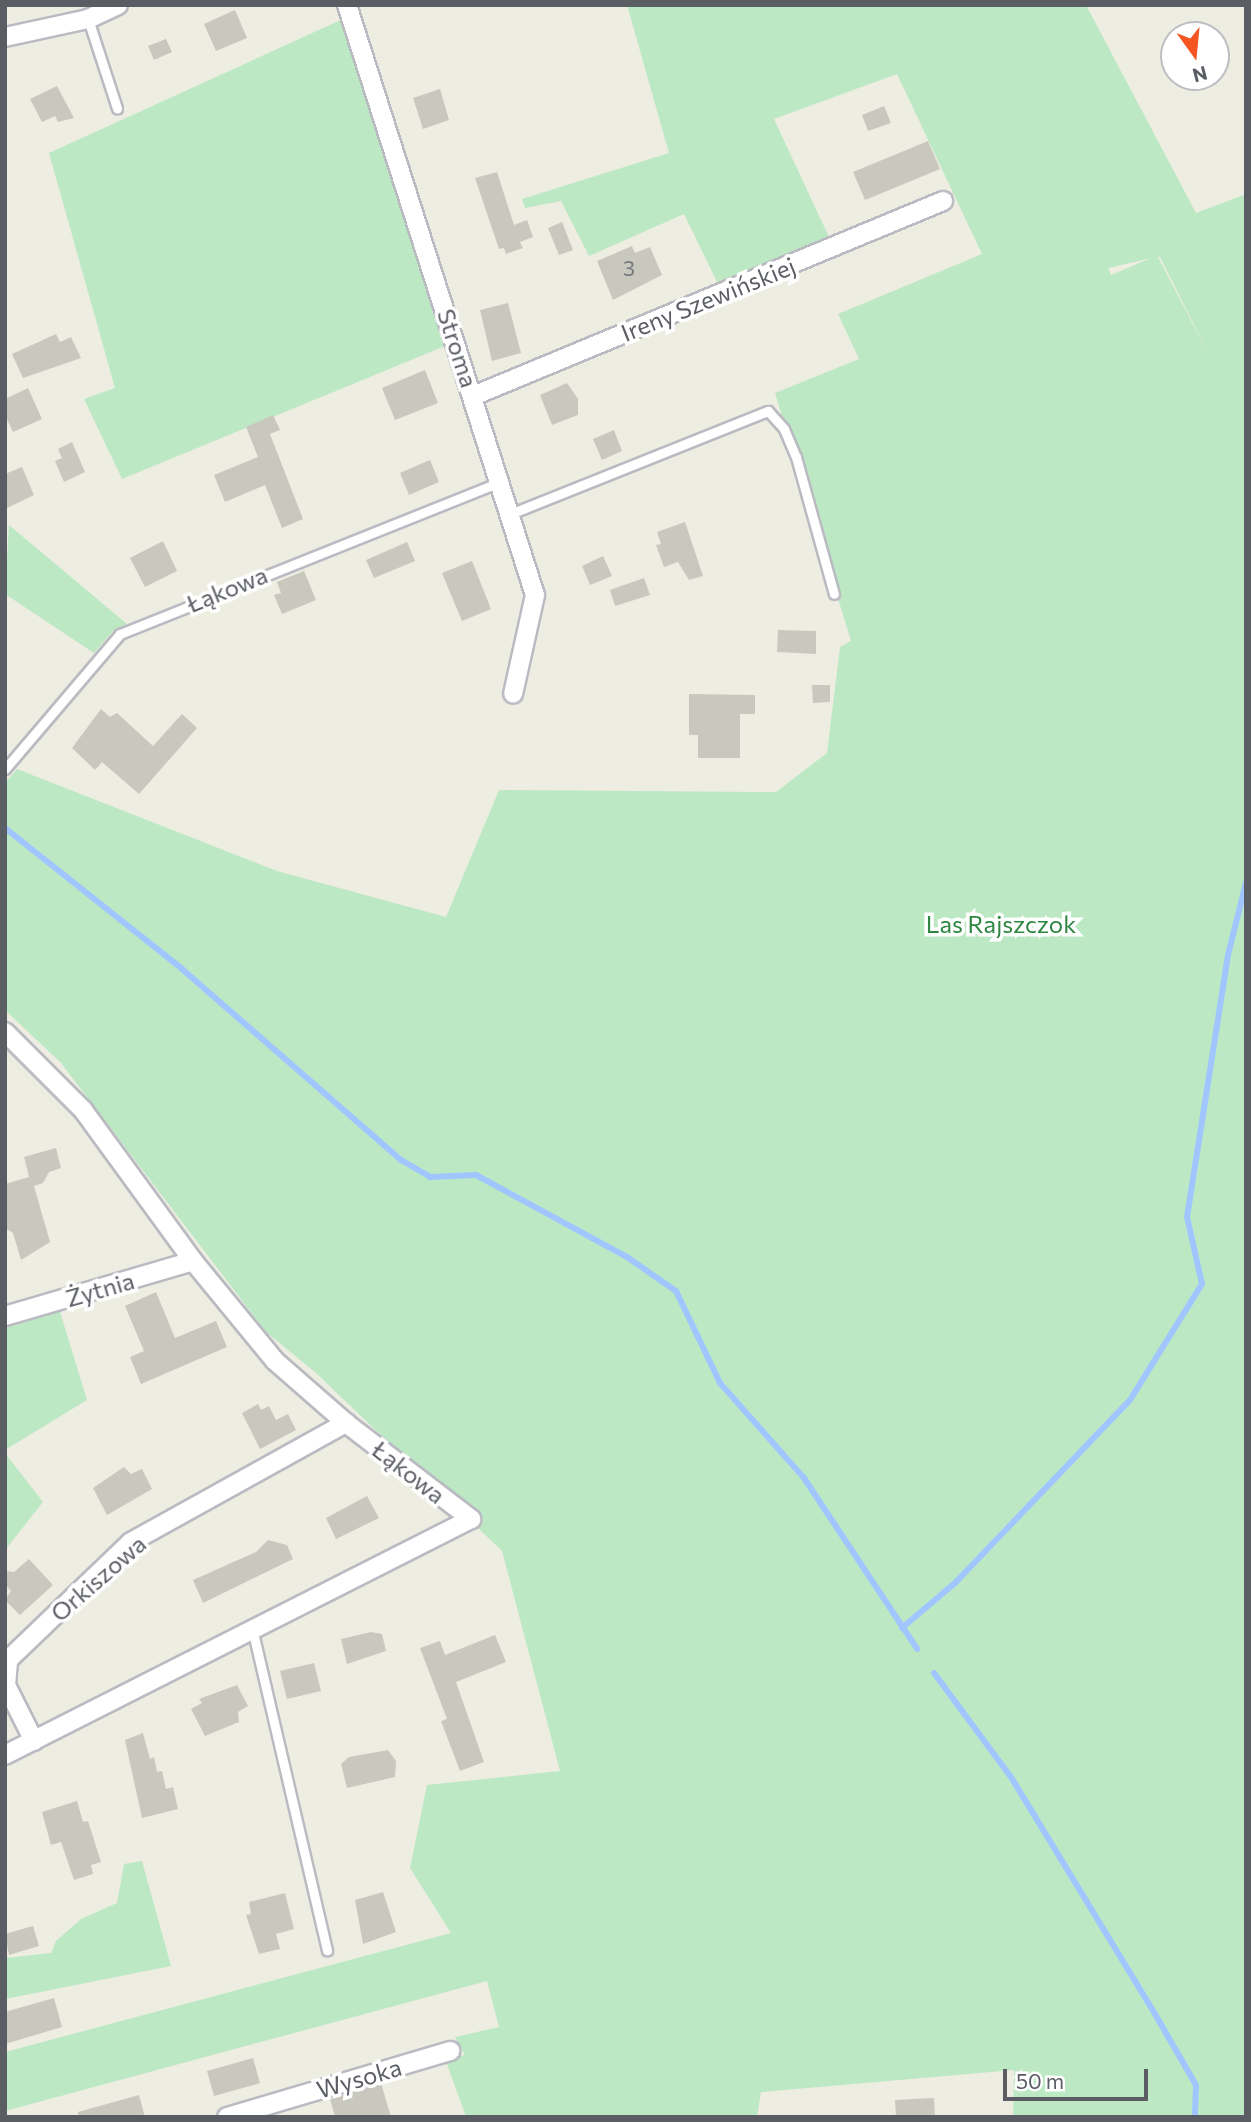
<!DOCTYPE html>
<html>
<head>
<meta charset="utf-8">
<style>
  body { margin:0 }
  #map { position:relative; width:1251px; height:2122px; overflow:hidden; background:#eeede2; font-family:Commissioner,sans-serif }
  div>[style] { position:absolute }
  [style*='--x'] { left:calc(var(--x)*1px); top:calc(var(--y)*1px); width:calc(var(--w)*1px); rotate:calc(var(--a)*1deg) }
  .green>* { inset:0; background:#bce8c4 }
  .stream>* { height:6px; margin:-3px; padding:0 3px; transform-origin:3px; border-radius:3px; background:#a1c6ff }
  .building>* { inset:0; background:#c9c8bf }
  .roads { filter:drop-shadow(2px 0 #babbc2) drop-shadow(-2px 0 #babbc2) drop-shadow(0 2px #babbc2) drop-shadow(0 -2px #babbc2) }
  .service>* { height:9px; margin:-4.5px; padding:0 4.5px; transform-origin:4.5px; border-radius:4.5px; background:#fff }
  .minor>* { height:18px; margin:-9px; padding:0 9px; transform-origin:9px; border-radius:9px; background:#fff }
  span { translate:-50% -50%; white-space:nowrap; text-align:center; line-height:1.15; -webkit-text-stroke:7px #fff; paint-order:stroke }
  .number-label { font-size:21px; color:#76787b }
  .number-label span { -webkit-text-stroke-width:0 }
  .street-label { font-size:24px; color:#5a5d64 }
  .park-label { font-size:24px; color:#2f8641 }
  .frame { position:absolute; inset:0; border:7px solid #5a5d64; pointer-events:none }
  .north { position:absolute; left:1160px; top:21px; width:70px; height:70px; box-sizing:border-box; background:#fff; border:2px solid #bdbec1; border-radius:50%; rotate:165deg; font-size:19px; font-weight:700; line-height:28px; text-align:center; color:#5a5d64 }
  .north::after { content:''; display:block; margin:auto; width:24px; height:32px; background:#f45522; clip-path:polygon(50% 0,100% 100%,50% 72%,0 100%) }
  .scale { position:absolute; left:1003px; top:2069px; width:145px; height:32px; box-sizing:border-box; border:4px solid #5a5d64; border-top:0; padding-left:9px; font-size:21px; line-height:24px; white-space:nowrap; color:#5a5d64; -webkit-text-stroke:5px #fff; paint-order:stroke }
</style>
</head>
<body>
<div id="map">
  <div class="green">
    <div style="clip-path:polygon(evenodd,627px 5px,1086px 5px,1196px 213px,1246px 194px,1246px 2117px,1013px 2117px,1014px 2070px,761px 2092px,757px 2117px,466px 2117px,445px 2059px,465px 2055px,455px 2037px,499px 2027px,487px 1981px,5px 2111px,5px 2052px,451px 1933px,410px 1868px,427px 1785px,560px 1771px,502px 1551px,316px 1373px,266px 1332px,61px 1063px,5px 1010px,5px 783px,17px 769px,277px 871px,446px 917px,499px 790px,776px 792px,827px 753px,840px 647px,851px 641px,775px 393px,859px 359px,838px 314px,982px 254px,897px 74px,774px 119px,829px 237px,718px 284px,684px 214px,589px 256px,561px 201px,525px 208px,522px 199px,669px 153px,627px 5px,1158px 257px,1160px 257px,1212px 361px,1158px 257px,627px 5px,1151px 258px,1111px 275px,1108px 268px,1109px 268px,1151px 258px)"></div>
    <div style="clip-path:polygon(343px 19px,445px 346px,122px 479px,84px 399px,115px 388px,49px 153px)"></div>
    <div style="clip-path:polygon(9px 525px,127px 624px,113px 631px,94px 653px,5px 594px)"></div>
    <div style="clip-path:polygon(57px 1302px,87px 1400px,5px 1450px,5px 1320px)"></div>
    <div style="clip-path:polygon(5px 1453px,43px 1502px,5px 1550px)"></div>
    <div style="clip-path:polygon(142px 1861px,171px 1966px,5px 1999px,5px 1958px,51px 1953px,56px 1941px,81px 1919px,117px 1903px,124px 1864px)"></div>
  </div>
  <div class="stream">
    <div style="--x:5;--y:828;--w:226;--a:38.5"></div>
    <div style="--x:182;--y:969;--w:291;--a:41.1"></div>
    <div style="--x:401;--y:1160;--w:34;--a:30"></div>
    <div style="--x:430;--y:1177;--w:46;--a:-2.5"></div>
    <div style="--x:476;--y:1175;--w:172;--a:28.5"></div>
    <div style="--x:627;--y:1257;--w:60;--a:34.8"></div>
    <div style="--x:676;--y:1291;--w:102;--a:64.4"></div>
    <div style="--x:720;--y:1383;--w:127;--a:48.5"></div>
    <div style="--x:804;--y:1478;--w:205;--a:56.5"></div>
    <div style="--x:902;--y:1628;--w:71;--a:-40.4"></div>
    <div style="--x:956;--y:1582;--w:252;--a:-46.3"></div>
    <div style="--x:1130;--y:1400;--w:137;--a:-58.2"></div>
    <div style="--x:1202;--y:1284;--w:69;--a:-102.6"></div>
    <div style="--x:1187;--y:1217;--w:265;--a:-81.1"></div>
    <div style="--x:1228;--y:955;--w:75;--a:-76.1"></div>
    <div style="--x:934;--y:1673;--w:129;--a:53.5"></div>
    <div style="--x:1011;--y:1777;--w:277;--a:58.7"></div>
    <div style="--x:1155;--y:2014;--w:82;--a:60"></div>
    <div style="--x:1196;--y:2085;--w:32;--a:92"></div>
  </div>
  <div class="building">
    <div style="clip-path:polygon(235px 10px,247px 38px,216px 51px,204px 24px)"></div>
    <div style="clip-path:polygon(166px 39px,172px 52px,154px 60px,148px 46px)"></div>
    <div style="clip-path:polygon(57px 86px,74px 118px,58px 122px,55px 116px,42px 122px,30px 99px)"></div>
    <div style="clip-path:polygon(440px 89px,449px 120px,423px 129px,413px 98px)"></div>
    <div style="clip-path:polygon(884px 106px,891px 123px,868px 131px,862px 115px)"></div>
    <div style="clip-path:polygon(928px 141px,940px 169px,865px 200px,853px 172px)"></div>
    <div style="clip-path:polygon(497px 172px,514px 225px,527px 220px,533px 237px,520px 242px,523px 248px,506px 254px,504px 248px,499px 249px,475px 178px)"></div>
    <div style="clip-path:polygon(562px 222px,573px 250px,559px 255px,548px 228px)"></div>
    <div style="clip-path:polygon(632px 246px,635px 253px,650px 247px,662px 275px,613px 300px,597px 261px)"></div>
    <div style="clip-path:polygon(508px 303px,521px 353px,492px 361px,480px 310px)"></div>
    <div style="clip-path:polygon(56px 334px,60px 342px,71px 337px,81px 358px,23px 378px,12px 354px)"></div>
    <div style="clip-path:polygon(425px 370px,438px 403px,395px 420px,382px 388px)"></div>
    <div style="clip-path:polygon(567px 383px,578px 399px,578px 415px,552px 425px,540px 395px)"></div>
    <div style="clip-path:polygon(28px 388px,42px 419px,13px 432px,5px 415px,5px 399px)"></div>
    <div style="clip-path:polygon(273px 415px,280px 430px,270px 434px,303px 519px,282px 528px,265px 485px,225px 502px,214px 475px,258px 457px,246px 427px)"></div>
    <div style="clip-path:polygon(614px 430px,622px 451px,602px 460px,593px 439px)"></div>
    <div style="clip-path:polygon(72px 442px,85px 472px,64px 482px,55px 461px,62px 458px,58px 449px)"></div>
    <div style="clip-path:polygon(430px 460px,439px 482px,409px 495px,400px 473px)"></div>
    <div style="clip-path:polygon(22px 467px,34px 495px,5px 509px,5px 474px)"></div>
    <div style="clip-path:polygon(685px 522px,703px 576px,689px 580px,678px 562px,664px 567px,656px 545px,661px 544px,657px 532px)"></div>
    <div style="clip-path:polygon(163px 541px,177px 571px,145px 587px,130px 558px)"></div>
    <div style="clip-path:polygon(407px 542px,415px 561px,374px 578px,366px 560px)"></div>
    <div style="clip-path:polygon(603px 556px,612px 576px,590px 585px,582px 566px)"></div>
    <div style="clip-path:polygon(472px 561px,491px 609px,462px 621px,442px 573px)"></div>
    <div style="clip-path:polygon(304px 571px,316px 600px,282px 614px,274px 595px,281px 593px,277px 582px)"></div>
    <div style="clip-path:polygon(644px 578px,650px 595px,615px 606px,610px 590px)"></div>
    <div style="clip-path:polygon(778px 630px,816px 631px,816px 654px,777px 652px)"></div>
    <div style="clip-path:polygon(812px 685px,830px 685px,830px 702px,813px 703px)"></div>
    <div style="clip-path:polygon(689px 694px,755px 695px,755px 714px,740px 714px,740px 758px,698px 758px,698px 735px,689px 735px)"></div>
    <div style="clip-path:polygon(101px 709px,110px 717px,117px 713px,153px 746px,182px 714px,197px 728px,139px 794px,102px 762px,95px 770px,72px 748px)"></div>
    <div style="clip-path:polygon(56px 1148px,61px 1168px,49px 1172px,43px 1183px,34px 1186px,50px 1242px,21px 1260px,13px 1233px,5px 1228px,5px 1184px,29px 1177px,24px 1157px)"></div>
    <div style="clip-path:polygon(156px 1292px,175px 1338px,216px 1321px,227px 1347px,141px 1384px,130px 1357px,144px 1351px,125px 1306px)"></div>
    <div style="clip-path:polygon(258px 1404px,261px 1410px,269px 1406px,276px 1420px,288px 1414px,296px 1430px,260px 1449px,242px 1413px)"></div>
    <div style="clip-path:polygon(124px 1467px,131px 1474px,142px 1469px,152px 1489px,107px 1515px,93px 1488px)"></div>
    <div style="clip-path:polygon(367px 1496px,379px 1518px,336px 1539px,326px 1518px)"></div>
    <div style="clip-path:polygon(268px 1540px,287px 1545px,293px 1559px,203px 1603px,193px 1580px,256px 1552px)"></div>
    <div style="clip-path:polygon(29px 1559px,53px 1585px,20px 1615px,5px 1600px,11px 1591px,5px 1584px,5px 1571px,14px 1572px)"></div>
    <div style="clip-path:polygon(371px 1632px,382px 1634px,386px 1651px,347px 1664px,341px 1639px)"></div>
    <div style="clip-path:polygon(495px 1635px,506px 1662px,456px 1682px,484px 1762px,460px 1771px,441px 1721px,447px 1719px,420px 1648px,440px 1641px,445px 1655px)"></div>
    <div style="clip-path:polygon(314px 1663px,321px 1691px,287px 1699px,280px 1671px)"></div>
    <div style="clip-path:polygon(237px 1685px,248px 1706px,238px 1712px,239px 1722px,205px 1736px,191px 1709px,202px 1703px,199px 1699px)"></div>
    <div style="clip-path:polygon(143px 1733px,150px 1759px,154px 1757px,157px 1772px,162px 1771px,166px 1789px,173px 1787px,178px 1809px,142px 1818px,125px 1740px)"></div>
    <div style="clip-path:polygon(388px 1750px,396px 1761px,395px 1777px,347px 1788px,341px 1764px,349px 1757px)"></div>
    <div style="clip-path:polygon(77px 1801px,83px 1822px,88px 1821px,101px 1862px,91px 1865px,93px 1874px,74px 1880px,61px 1842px,51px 1845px,42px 1812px)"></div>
    <div style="clip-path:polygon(383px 1892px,396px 1932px,363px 1944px,355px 1900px)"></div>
    <div style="clip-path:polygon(285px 1893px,294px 1929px,276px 1934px,280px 1949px,259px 1954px,246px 1915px,251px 1914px,249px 1902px)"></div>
    <div style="clip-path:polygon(33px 1926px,39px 1946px,9px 1955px,5px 1934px)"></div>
    <div style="clip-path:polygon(54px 1998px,62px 2027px,5px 2044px,5px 2012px)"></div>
    <div style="clip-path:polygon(253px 2058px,260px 2083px,214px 2096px,207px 2071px)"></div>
    <div style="clip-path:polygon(381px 2083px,391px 2117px,335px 2117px,330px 2099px)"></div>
    <div style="clip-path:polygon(139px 2095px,145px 2117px,78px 2117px,78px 2112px)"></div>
    <div style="clip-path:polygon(934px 2098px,935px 2117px,896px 2117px,895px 2100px)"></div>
  </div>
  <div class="roads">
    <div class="service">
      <div style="--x:88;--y:19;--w:94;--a:72"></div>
      <div style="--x:510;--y:514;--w:278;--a:-21.8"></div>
      <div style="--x:768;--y:411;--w:24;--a:48"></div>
      <div style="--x:784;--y:429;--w:30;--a:67"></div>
      <div style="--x:796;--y:457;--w:142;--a:74.5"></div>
      <div style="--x:5;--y:769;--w:177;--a:-49.6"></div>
      <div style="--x:120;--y:634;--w:409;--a:-21.8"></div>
      <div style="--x:252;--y:1628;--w:331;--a:76.9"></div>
    </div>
    <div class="minor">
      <div style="--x:347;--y:5;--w:619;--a:72.33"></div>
      <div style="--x:535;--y:595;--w:101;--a:102.5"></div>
      <div style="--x:5;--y:37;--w:85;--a:-12.2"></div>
      <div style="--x:88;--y:19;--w:33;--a:-25"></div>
      <div style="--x:473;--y:396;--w:509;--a:-22.53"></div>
      <div style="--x:5;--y:1032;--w:110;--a:45"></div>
      <div style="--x:83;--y:1110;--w:187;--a:53.9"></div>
      <div style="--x:193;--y:1261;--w:129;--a:50.6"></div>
      <div style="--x:275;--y:1361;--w:94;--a:41.1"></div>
      <div style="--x:346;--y:1423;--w:158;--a:37.5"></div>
      <div style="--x:471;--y:1519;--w:522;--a:153.14"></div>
      <div style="--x:5;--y:1316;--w:196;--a:-16.3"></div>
      <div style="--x:34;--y:1741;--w:63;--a:-116.6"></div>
      <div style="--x:6;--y:1685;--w:25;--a:-85"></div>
      <div style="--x:8;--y:1660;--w:170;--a:-43.8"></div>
      <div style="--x:131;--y:1542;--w:246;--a:-29"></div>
      <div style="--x:227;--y:2117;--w:233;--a:-16.5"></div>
    </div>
  </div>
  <div class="number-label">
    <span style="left:629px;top:268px">3</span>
  </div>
  <div class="street-label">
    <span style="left:708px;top:299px;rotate:-22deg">Ireny Szewińskiej</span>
    <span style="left:458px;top:348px;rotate:72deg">Stroma</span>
    <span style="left:227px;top:589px;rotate:-22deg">Łąkowa</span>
    <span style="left:100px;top:1289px;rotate:-16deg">Żytnia</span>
    <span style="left:409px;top:1472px;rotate:38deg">Łąkowa</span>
    <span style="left:98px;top:1578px;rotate:-41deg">Orkiszowa</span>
    <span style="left:359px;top:2078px;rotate:-16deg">Wysoka</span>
  </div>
  <div class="park-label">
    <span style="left:1001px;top:924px">Las Rajszczok</span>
  </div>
  <div class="frame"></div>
  <div class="north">N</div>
  <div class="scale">50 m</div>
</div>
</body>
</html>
